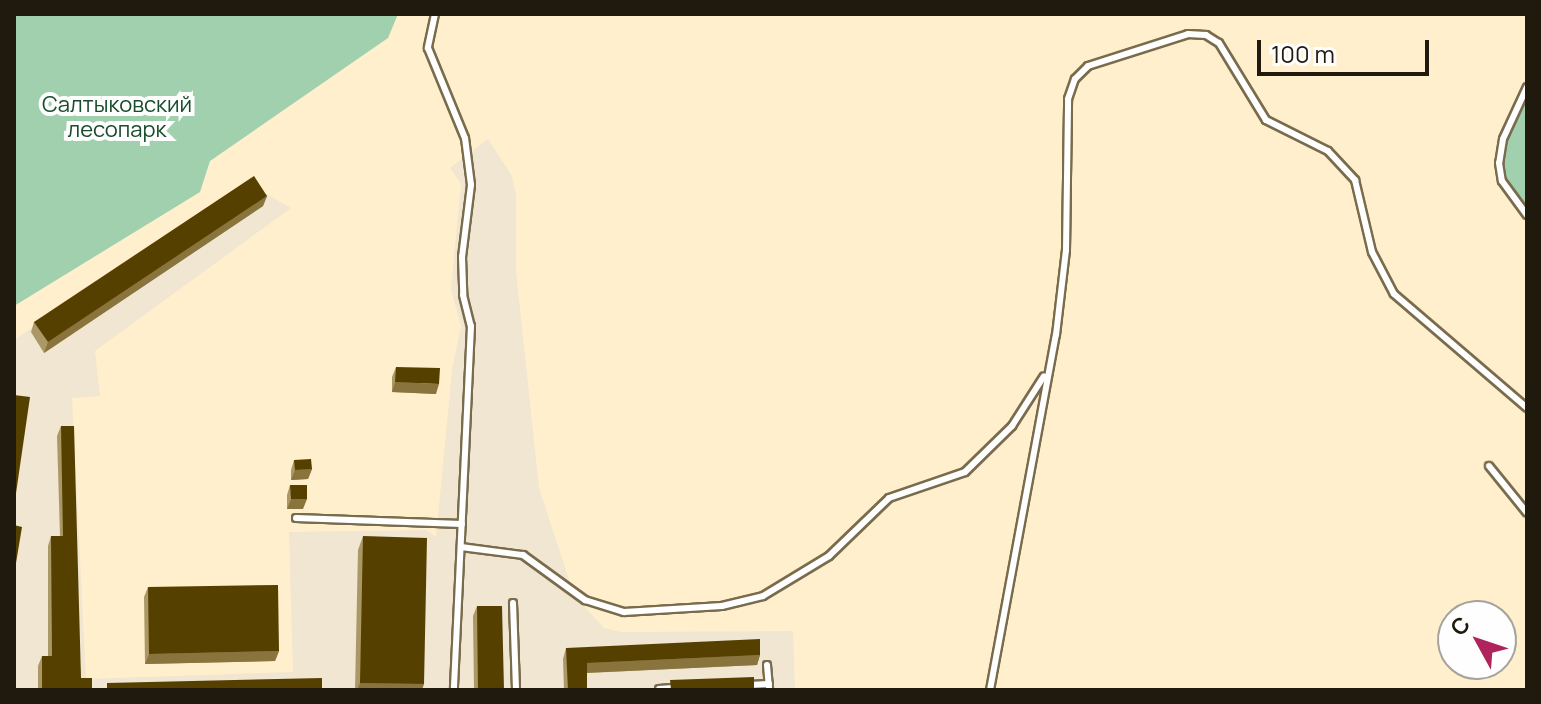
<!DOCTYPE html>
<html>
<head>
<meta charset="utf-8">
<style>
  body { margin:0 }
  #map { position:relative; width:1541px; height:704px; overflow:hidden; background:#ffefcc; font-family:Manrope,sans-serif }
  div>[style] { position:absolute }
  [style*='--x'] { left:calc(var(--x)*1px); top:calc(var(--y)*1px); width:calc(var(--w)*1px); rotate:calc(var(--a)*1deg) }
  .industrial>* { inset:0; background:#f0e6d1 }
  .green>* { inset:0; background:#a0d0ad }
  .roads { filter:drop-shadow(2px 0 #796c4d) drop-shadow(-2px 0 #796c4d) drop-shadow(0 2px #796c4d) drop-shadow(0 -2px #796c4d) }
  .lane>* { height:6px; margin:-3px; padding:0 3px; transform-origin:3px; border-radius:3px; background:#fff }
  .wall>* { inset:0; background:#aa9866 }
  .shaded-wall>* { inset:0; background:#89743d }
  .building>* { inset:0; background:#564000 }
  span { translate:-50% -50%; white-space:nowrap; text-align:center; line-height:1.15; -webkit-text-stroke:8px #fefefe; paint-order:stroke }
  .park-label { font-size:22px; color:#184c2c }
  .frame { position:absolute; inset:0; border:16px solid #1f1a0d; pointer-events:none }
  .north { position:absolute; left:1437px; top:600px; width:80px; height:80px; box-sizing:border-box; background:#fefefe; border:2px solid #a5a39e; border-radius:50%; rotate:310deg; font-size:22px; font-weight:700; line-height:32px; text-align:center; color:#1f1a0d }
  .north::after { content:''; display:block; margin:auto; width:28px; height:36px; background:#b0235c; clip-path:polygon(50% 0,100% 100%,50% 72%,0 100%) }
  .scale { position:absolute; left:1257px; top:40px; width:172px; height:36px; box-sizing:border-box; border:4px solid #1f1a0d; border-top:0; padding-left:10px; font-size:24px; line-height:28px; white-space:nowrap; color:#1f1a0d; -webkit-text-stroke:6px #fefefe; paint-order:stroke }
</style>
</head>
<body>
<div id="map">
  <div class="industrial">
    <div style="clip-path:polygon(488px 139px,512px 176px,516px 195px,516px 271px,539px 488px,574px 595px,604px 628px,621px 632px,793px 631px,795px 690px,14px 690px,14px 340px,247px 183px,291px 208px,95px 351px,100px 396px,72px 398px,86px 679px,293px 672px,289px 532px,426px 530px,436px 537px,452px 370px,461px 326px,451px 289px,461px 184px,450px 168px)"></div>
  </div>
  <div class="green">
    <div style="clip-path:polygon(14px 14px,398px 14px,388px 38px,210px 161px,200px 192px,14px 306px)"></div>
    <div style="clip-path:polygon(1527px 87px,1527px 215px,1502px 181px,1499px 163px,1503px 139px)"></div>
  </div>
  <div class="roads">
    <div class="lane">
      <div style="--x:435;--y:14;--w:35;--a:102"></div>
      <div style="--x:428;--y:48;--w:97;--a:67.7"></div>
      <div style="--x:465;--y:138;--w:47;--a:82.7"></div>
      <div style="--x:471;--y:185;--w:73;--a:97.1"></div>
      <div style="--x:462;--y:257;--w:38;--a:88"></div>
      <div style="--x:463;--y:295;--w:32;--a:76"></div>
      <div style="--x:471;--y:326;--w:364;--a:92.7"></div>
      <div style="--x:1527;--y:87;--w:57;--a:114.8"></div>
      <div style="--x:1503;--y:139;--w:24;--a:99"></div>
      <div style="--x:1499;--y:163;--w:18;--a:81"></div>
      <div style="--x:1502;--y:181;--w:42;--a:53.7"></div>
      <div style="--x:1489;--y:466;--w:60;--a:51"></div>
      <div style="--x:296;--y:518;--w:166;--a:2.1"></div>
      <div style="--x:461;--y:547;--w:63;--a:7.4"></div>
      <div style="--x:523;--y:555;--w:77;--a:36"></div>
      <div style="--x:585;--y:600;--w:41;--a:17.1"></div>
      <div style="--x:624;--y:612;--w:98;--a:-3.5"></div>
      <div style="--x:722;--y:606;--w:42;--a:-13.7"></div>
      <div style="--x:763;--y:596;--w:77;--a:-31.2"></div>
      <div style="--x:829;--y:556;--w:83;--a:-44"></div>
      <div style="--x:889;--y:498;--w:80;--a:-18.9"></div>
      <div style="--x:965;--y:472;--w:66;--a:-44.4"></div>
      <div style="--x:1012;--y:426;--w:59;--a:-57.4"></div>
      <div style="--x:513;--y:603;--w:87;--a:88"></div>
      <div style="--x:767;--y:665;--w:25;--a:85"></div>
      <div style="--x:749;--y:685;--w:20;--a:-3"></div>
      <div style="--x:659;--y:689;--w:14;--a:-4"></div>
      <div style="--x:990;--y:690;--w:361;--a:-79.5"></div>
      <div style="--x:1056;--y:335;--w:86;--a:-83.3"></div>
      <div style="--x:1066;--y:250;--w:151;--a:-89.2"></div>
      <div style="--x:1068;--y:99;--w:21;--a:-71"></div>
      <div style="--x:1075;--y:79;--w:18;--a:-45"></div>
      <div style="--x:1088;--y:66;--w:105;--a:-17.7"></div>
      <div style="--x:1188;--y:34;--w:18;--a:3"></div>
      <div style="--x:1206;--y:35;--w:15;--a:32"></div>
      <div style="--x:1219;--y:43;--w:90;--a:58.6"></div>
      <div style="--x:1266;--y:120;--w:69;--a:26.6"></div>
      <div style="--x:1328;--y:151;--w:40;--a:47"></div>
      <div style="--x:1355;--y:180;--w:74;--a:76.7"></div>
      <div style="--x:1372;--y:252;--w:47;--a:62.4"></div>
      <div style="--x:1394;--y:294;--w:175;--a:40.6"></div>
    </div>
  </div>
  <div class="wall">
    <div style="clip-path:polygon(267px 196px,263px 206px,44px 353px,31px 332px,34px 322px)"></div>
    <div style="clip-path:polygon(396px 367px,436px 394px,392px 392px,392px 377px)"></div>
    <div style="clip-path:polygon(61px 426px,81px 678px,92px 690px,38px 690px,38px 666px,42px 656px,48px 656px,48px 546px,51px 536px,60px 536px,57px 436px)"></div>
    <div style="clip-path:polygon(294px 460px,312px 469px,308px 479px,291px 480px,291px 470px)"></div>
    <div style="clip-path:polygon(290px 485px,303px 509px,287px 509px,287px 495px)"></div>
    <div style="clip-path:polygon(363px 536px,422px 690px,355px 690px,358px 550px)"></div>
    <div style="clip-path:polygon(148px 587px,279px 651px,275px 661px,145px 664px,144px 597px)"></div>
    <div style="clip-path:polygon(477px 606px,504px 690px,474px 690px,473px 616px)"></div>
    <div style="clip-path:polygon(566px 648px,760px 655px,757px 665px,587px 673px,587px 690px,564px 690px,563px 659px)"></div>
  </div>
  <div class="shaded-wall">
    <div style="clip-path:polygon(267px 196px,263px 206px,44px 353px,48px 342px)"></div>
    <div style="clip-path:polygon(395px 382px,439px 384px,436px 394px,392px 392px)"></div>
    <div style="clip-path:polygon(312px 469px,308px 479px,291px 480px,295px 470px)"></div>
    <div style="clip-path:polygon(291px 499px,307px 499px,303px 509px,287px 509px)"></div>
    <div style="clip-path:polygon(279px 651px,275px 661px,145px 664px,149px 654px)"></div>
    <div style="clip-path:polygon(760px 655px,757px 665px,583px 673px,587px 663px)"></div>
    <div style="clip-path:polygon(360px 683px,424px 684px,422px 690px,357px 690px)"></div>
  </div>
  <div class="building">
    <div style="clip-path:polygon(254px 176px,267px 196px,48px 342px,34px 322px)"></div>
    <div style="clip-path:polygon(396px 367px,440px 368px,439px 384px,395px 382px)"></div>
    <div style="clip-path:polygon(14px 395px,30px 397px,14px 507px)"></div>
    <div style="clip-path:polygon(61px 426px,74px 426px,81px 678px,92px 678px,92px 690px,42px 690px,42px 656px,52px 656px,51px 536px,63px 536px)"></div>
    <div style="clip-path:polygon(311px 459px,312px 469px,295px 470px,294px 460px)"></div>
    <div style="clip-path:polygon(290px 485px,307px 485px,307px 499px,291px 499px)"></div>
    <div style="clip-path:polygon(14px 525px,22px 527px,14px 575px)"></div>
    <div style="clip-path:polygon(363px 536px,427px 538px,424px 684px,360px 683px)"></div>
    <div style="clip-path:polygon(278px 585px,279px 651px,149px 654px,148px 587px)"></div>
    <div style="clip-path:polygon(477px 606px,502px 606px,504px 690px,478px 690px)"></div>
    <div style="clip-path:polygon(760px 639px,760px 655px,587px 663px,587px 690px,568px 690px,566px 648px)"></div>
    <div style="clip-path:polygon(754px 677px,754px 690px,671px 690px,670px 680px)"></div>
    <div style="clip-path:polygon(322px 678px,322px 690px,107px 690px,107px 683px)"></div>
  </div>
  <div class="park-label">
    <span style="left:117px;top:117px">Салтыковский<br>лесопарк</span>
  </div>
  <div class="frame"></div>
  <div class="north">С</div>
  <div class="scale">100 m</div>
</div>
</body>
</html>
